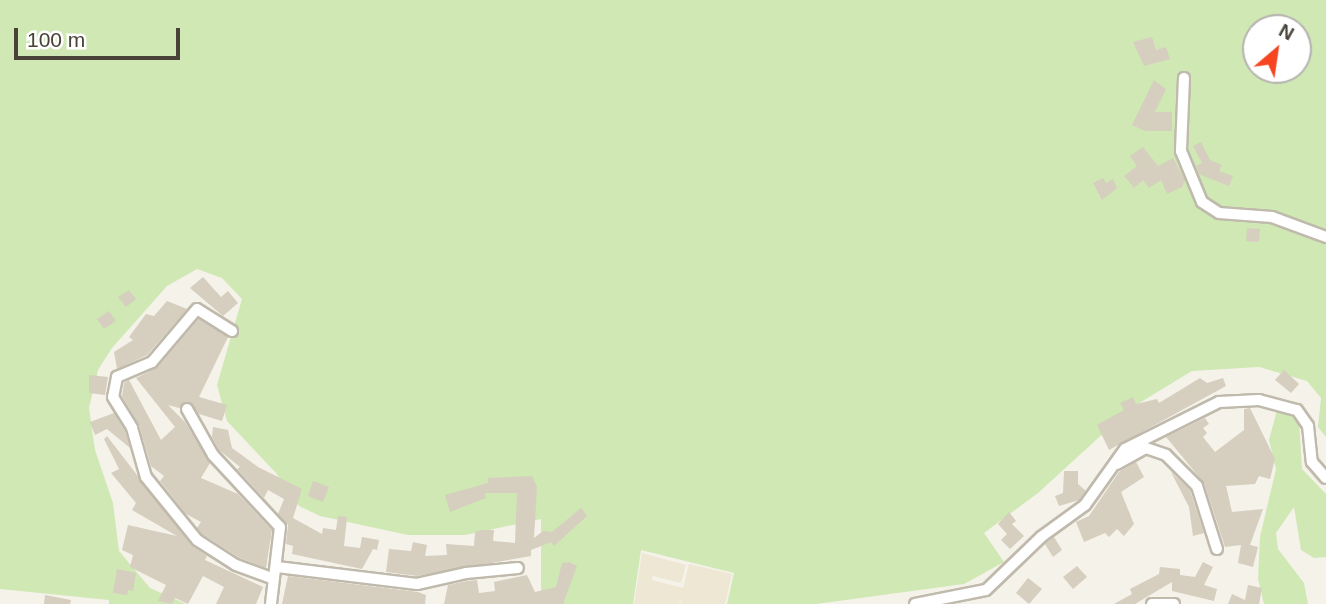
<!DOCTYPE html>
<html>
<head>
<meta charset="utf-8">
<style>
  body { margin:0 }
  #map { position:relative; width:1326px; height:604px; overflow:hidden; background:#f5f2ea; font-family:Arial,sans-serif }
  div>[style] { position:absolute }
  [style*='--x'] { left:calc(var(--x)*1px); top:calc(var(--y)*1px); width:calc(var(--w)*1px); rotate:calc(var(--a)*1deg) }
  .education>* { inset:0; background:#ede7d4 }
  .green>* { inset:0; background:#cfe8b4 }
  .building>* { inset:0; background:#d6cebf }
  .roads { filter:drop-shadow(2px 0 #c0baac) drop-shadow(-2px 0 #c0baac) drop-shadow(0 2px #c0baac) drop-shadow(0 -2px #c0baac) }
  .street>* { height:10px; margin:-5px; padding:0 5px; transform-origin:5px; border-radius:5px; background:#fff }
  span { translate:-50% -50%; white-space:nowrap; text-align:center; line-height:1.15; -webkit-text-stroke:5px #fff; paint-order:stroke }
  .north { position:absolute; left:1242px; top:14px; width:70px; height:70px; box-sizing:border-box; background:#fff; border:2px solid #b6b3af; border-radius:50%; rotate:29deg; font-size:19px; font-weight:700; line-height:28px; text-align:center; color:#484238 }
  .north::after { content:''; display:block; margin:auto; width:24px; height:32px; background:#f64520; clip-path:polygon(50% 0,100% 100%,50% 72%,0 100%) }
  .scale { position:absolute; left:14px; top:28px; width:166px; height:32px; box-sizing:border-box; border:4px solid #484238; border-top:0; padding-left:9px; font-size:21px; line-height:24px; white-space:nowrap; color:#484238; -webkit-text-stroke:5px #fff; paint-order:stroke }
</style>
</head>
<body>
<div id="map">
  <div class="education">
    <div style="clip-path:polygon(642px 553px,686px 565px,681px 583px,653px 576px,652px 580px,683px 588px,689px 564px,732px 574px,725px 604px,680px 604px,682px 595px,679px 604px,634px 604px)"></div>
  </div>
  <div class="green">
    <div style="clip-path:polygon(evenodd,0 0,1326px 0,1326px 437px,1318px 427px,1321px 398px,1307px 381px,1259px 367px,1192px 371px,1131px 408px,1038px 493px,984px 533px,1004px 562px,964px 584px,816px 604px,727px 604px,734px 573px,641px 550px,633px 604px,541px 604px,541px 519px,465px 535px,408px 535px,320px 516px,299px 506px,276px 473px,227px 421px,217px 385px,242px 299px,222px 278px,197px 269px,167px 286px,112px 348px,98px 370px,89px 408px,95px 450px,113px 503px,119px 551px,150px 588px,186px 604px,109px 604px,109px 600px,0 589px,0 0,1256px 28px,1298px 28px,1298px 70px,1256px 70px,1256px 28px)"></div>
    <div style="clip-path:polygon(1277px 410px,1299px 420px,1302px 469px,1326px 494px,1326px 557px,1314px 558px,1301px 550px,1294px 507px,1276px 533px,1278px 549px,1304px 583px,1308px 604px,1264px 604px,1258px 579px,1260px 537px,1276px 469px,1269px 440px)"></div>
  </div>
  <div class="building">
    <div style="clip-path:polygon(1152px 37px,1156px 50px,1166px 47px,1170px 59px,1144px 66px,1133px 42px)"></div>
    <div style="clip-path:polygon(1154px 80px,1166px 89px,1155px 112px,1172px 112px,1172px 131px,1145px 131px,1132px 125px)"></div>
    <div style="clip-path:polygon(1201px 142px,1210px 160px,1222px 165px,1219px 171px,1233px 176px,1229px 186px,1199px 174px,1196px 166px,1202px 163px,1193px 146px)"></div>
    <div style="clip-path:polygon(1143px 147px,1158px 166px,1173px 158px,1185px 180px,1182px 187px,1167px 194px,1161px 180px,1149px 188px,1143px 180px,1134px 188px,1124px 176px,1137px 166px,1130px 156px)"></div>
    <div style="clip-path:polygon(1103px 178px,1106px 183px,1113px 179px,1117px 188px,1102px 200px,1093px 183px)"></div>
    <div style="clip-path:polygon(1247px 228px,1260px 229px,1259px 242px,1246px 241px)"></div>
    <div style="clip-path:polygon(203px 277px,221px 297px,228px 291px,238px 303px,223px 316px,190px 288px)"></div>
    <div style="clip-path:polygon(129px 290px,136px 299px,126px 307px,118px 297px)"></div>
    <div style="clip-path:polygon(167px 301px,187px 309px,147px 355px,117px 369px,114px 352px,133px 340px,129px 337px,146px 314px,154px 316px)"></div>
    <div style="clip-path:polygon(109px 311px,116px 321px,104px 329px,97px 319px)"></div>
    <div style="clip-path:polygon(199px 319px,228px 337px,199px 397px,227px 405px,222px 421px,199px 414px,190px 402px,179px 408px,168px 405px,185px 422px,210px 463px,201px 478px,238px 494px,272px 530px,266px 568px,240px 558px,202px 534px,197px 528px,201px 522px,186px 514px,160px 481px,164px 476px,151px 466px,139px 425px,122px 396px,124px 383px,129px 380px,161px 440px,175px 427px,136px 378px,158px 367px)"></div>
    <div style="clip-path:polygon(1284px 370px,1299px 384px,1291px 393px,1275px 380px)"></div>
    <div style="clip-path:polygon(89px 375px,108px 377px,105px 395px,89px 393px)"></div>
    <div style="clip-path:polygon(1200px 378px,1207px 383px,1223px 378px,1226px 386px,1109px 450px,1097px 425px,1124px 410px,1120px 403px,1133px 397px,1136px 404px,1157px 399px,1159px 403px)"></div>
    <div style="clip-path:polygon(1250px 408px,1275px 459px,1270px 479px,1259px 476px,1255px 484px,1226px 486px,1232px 512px,1263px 509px,1250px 545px,1258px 547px,1253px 567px,1238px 563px,1241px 545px,1225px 547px,1204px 483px,1166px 437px,1205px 418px,1209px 424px,1203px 428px,1207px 433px,1203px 437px,1215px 452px,1244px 430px,1244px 409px)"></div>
    <div style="clip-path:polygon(114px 413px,125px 431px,130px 448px,107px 429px,95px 435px,90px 422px)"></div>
    <div style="clip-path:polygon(213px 427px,228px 430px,232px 448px,258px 467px,302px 489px,293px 518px,322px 534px,323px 528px,336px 530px,338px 516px,347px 517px,344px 546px,360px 548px,362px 537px,379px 540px,377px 550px,373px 549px,362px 569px,292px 554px,293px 546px,286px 544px,288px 525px,278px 514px,284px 499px,268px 490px,264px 498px,237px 469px,240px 467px,219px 450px,212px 437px)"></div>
    <div style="clip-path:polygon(107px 436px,191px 545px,207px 556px,205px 560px,263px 587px,256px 604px,216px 604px,224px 587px,203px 576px,188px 604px,175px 598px,172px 604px,158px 601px,166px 585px,130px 567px,133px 555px,122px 550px,128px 525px,177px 536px,132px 510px,136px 503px,111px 473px,119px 469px,104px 439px)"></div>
    <div style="clip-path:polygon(1136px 462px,1144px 477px,1121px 492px,1134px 524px,1124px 536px,1117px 529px,1109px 537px,1105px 533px,1084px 542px,1076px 522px,1089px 516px,1119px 472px)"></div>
    <div style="clip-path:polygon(1064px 471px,1078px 471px,1078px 484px,1086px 491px,1079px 500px,1059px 506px,1055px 496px,1063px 493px)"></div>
    <div style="clip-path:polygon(1171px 472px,1190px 490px,1204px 533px,1193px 536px,1189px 507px)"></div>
    <div style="clip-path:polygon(532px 476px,537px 487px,534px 538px,543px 531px,552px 532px,581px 508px,587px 516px,554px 546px,551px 542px,531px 550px,531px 556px,417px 576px,386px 572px,389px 549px,411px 551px,413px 542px,427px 545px,425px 556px,447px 555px,446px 544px,474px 546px,475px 532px,482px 530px,494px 530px,493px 541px,515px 543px,517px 493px,485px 493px,486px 498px,450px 512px,445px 495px,488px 483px,488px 478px)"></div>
    <div style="clip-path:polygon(313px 481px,329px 487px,323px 502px,308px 496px)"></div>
    <div style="clip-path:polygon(1009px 512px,1016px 521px,1012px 524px,1024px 536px,1010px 549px,1001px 540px,1007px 534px,998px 524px)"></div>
    <div style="clip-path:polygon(1054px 537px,1062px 550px,1053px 557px,1045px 544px)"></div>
    <div style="clip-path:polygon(569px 562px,577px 566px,563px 604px,444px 604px,448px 585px,467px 581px,477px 580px,479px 593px,495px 591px,494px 582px,527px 575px,535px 592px,556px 587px,562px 563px)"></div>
    <div style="clip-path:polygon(1203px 562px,1213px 567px,1204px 585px,1217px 589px,1214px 601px,1172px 591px,1172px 582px,1135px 604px,1114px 604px,1132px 594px,1130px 589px,1159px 574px,1160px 567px,1180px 569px,1180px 575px,1195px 577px)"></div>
    <div style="clip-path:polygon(1077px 566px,1087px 577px,1073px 589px,1063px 577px)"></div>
    <div style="clip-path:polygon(117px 569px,136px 573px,133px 591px,128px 590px,127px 595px,113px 593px)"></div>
    <div style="clip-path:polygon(288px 576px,418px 592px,426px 595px,425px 604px,282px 604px)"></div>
    <div style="clip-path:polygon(1028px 578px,1042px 589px,1029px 604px,1016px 593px)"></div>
    <div style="clip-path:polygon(1248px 585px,1262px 588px,1259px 604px,1228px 604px,1232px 594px,1245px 600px)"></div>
    <div style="clip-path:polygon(45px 595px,71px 600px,70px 604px,44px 604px)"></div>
  </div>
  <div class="roads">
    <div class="street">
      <div style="--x:1184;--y:78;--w:73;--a:92.4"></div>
      <div style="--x:1181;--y:151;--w:55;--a:67.6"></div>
      <div style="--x:1202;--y:202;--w:20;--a:33"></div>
      <div style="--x:1219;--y:213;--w:53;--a:4.3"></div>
      <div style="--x:1272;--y:217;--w:58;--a:20.3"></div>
      <div style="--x:232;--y:331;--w:41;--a:-147.8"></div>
      <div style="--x:197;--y:309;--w:70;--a:130.3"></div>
      <div style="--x:152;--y:362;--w:38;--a:157"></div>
      <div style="--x:117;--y:377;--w:20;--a:101"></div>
      <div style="--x:113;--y:397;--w:36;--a:58"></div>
      <div style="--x:132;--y:428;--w:51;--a:74.1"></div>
      <div style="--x:146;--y:477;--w:81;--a:51"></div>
      <div style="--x:197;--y:540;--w:46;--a:32.7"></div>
      <div style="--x:236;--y:565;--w:40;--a:20.2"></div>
      <div style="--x:187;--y:409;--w:53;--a:60.5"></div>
      <div style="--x:213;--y:455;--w:98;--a:47.1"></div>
      <div style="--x:280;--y:527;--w:78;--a:96.7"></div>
      <div style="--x:1117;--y:464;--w:33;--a:-29"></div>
      <div style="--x:1146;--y:448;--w:21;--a:19"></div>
      <div style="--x:1166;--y:455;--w:44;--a:45"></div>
      <div style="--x:1197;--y:486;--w:66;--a:72.4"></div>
      <div style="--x:277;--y:567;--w:141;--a:6.9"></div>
      <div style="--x:417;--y:584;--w:50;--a:-12.7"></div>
      <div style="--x:466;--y:573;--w:52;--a:-5.5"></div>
      <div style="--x:915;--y:604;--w:72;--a:-11.2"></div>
      <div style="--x:986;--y:590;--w:76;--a:-43.9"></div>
      <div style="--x:1041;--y:537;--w:54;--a:-36"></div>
      <div style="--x:1085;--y:505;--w:69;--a:-54.5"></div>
      <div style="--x:1125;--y:449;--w:105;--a:-26.6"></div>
      <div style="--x:1219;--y:402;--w:40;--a:-2.9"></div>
      <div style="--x:1259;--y:400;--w:39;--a:15"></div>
      <div style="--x:1297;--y:410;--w:19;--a:55"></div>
      <div style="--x:1308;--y:426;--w:36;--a:84"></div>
      <div style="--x:1312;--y:462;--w:21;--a:49"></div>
      <div style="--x:1152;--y:604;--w:22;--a:0"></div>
    </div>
  </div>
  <div class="north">N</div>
  <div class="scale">100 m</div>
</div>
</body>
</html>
